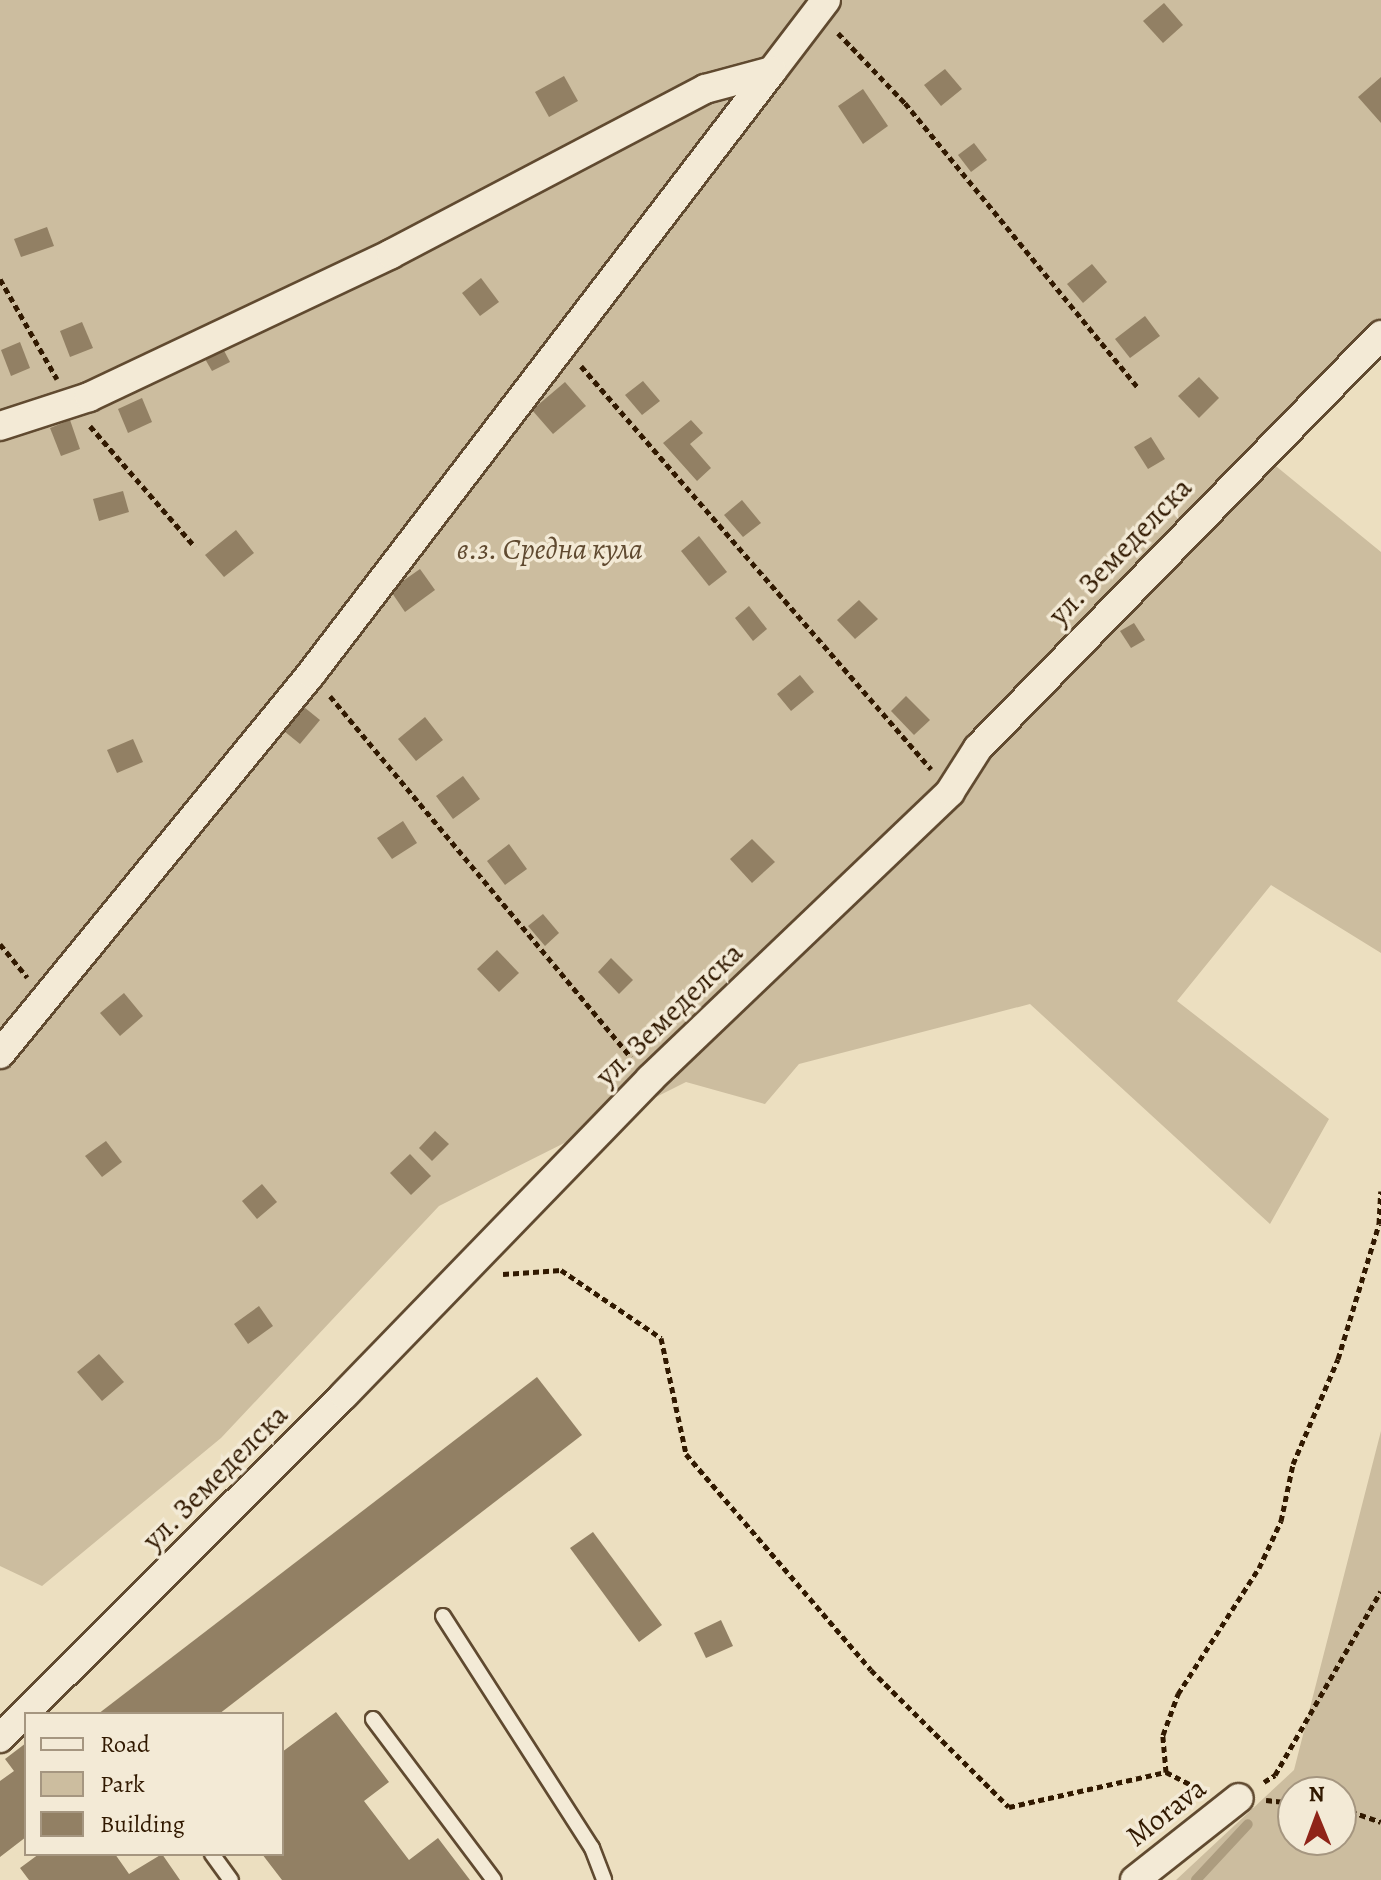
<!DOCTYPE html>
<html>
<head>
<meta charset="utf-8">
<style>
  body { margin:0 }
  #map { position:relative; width:1381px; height:1880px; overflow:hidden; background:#ecdfc0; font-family:Alegreya,serif }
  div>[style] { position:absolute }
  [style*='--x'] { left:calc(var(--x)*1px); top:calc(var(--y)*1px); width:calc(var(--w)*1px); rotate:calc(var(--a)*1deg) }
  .green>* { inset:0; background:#ccbd9f }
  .stream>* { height:10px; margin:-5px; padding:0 5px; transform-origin:5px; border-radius:5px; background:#ac9c7f }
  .building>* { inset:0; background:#928064 }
  .path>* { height:5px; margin-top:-2.5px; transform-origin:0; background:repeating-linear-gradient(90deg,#311900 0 6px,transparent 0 10px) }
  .roads { filter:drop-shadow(2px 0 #604a30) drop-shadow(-2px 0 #604a30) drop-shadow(0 2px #604a30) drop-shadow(0 -2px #604a30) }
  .service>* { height:14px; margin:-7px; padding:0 7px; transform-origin:7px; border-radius:7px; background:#f3ead6 }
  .minor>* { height:28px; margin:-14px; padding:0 14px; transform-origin:14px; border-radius:14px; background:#f3ead6 }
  span { translate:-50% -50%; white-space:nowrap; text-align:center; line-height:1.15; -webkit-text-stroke:7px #f3ead6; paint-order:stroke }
  .park-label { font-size:30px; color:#604a30; font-style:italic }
  .street-label { font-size:30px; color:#311900 }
  .legend { position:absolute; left:24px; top:1712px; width:260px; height:144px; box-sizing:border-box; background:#f3ead6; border:2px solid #a59680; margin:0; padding:10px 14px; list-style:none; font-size:24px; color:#311900 }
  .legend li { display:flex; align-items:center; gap:16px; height:40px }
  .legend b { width:40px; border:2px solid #a59680 }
  .north { position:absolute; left:1277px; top:1776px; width:80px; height:80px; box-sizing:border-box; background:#f3ead6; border:2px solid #a59680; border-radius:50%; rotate:359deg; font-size:22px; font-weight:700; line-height:32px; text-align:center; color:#311900 }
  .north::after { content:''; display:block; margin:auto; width:28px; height:36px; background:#8f2418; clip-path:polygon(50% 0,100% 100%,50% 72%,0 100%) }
</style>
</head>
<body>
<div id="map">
  <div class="green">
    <div style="clip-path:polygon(0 0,1381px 0,1381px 353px,1261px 454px,1381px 552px,1381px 953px,1271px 885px,1177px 1001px,1329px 1119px,1270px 1224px,1030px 1004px,799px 1064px,765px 1104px,686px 1082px,439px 1206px,221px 1438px,42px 1586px,0 1566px)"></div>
    <div style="clip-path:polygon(evenodd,1381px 1431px,1381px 1880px,1176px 1880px,1294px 1770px,1381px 1431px,1293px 1792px,1341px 1792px,1341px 1840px,1293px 1840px,1293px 1792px)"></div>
  </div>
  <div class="stream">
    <div style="--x:1196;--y:1880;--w:76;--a:-47.1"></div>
  </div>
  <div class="building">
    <div style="clip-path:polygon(1164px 3px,1183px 25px,1163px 43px,1143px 21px)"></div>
    <div style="clip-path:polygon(945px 69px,962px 89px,941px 106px,924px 85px)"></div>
    <div style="clip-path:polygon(564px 76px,578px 101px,549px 117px,535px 92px)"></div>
    <div style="clip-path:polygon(1381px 77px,1381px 123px,1358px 97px)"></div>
    <div style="clip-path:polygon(863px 89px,888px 126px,863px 144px,838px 106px)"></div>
    <div style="clip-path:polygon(974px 143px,987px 160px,971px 172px,958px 155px)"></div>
    <div style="clip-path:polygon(47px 227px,54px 246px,21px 257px,14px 239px)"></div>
    <div style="clip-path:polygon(1092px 264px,1107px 282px,1083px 303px,1067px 284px)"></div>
    <div style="clip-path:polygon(481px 278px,499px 302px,480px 316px,462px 293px)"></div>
    <div style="clip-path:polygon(1145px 316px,1160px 336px,1130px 358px,1115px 339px)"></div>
    <div style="clip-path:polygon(82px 322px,93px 348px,70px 357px,60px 331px)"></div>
    <div style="clip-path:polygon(20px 342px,30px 368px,11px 376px,1px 350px)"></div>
    <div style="clip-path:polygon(220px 343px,230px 362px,212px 371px,201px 352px)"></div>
    <div style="clip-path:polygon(1199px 377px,1219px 398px,1199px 418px,1178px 396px)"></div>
    <div style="clip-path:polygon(643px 381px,660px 401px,642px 415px,625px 395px)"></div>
    <div style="clip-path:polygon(565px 382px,586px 406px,553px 434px,532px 410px)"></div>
    <div style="clip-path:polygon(142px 398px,152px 422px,128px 433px,118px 409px)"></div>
    <div style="clip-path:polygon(70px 420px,80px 449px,61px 456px,50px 428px)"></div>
    <div style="clip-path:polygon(691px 420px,703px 433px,690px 444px,711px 468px,697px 481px,663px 443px)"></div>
    <div style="clip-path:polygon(1151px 437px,1165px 459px,1148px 469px,1134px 447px)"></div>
    <div style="clip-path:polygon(123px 491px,129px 512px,99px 521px,93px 499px)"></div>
    <div style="clip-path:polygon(742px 500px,761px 523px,743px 537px,724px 515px)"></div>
    <div style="clip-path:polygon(236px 530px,254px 553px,224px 577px,205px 555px)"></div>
    <div style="clip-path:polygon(699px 536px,727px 572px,709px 586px,681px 551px)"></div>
    <div style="clip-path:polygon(420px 569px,435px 590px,405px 612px,390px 590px)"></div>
    <div style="clip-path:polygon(859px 600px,878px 619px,855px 639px,837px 620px)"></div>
    <div style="clip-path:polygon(749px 606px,767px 629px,753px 641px,735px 618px)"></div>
    <div style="clip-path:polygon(1134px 623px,1145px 640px,1131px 648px,1120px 631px)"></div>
    <div style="clip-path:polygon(800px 675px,814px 692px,791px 711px,777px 694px)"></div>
    <div style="clip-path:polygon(906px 696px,930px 720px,914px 735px,891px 711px)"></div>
    <div style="clip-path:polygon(299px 703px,320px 720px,300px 744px,279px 727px)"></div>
    <div style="clip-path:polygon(425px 717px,443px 740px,416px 761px,398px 739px)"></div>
    <div style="clip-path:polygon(133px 739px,143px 762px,117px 773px,107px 750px)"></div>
    <div style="clip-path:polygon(463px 776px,480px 799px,453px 819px,436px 796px)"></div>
    <div style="clip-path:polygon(403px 821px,417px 843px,392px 859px,377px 838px)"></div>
    <div style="clip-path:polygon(752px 839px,775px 862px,752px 883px,730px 859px)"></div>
    <div style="clip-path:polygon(509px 844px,527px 869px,505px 885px,487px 861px)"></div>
    <div style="clip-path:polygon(543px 914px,559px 933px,545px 946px,528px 926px)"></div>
    <div style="clip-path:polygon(497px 950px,519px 973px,499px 992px,477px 969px)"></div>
    <div style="clip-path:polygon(611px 958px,633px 980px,619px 994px,598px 972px)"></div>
    <div style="clip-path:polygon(124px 993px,143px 1016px,120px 1036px,100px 1013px)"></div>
    <div style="clip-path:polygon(435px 1131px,449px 1144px,432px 1161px,419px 1148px)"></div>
    <div style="clip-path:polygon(106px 1141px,122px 1162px,102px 1177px,85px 1156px)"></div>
    <div style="clip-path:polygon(410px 1154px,431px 1176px,411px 1195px,390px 1173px)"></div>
    <div style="clip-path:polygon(262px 1184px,277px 1202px,257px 1219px,242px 1201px)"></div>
    <div style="clip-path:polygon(259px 1306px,273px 1326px,248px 1344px,234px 1324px)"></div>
    <div style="clip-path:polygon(99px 1354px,124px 1382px,102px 1401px,77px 1372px)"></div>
    <div style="clip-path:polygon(537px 1377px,582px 1435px,219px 1714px,98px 1714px)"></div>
    <div style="clip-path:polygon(593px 1532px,662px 1625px,639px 1642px,570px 1548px)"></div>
    <div style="clip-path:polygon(721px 1620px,733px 1646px,706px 1658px,694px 1633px)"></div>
    <div style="clip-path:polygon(336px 1712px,389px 1782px,364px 1801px,409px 1860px,438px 1838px,470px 1880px,282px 1880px,262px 1854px,282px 1854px,282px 1752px)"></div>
    <div style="clip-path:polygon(26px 1743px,26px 1837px,0 1857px,0 1781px,14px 1771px,5px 1759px)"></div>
    <div style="clip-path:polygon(39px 1854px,115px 1854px,129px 1874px,162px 1854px,180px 1880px,29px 1880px,20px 1868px)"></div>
  </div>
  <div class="path">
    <div style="--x:838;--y:33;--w:97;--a:46.3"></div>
    <div style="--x:905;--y:103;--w:368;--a:50.7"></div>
    <div style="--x:0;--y:279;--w:115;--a:60.3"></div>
    <div style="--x:581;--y:366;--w:534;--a:49.03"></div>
    <div style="--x:90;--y:426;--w:160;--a:49"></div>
    <div style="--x:330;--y:696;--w:470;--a:50.2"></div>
    <div style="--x:0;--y:944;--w:43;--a:50.7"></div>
    <div style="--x:503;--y:1274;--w:58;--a:-3.9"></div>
    <div style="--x:561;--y:1270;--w:121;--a:34.2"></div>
    <div style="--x:661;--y:1338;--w:119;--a:77.8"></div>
    <div style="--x:686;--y:1454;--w:284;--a:49.4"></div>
    <div style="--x:871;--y:1670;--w:194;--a:44.8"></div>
    <div style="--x:1009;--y:1807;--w:161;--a:-12.6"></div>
    <div style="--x:1166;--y:1772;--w:39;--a:27"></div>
    <div style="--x:1166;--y:1772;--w:37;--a:-95"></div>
    <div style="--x:1163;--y:1735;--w:44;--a:-69.9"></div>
    <div style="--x:1178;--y:1694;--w:150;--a:-57.3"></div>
    <div style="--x:1259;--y:1568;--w:52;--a:-64.9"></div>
    <div style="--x:1281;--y:1521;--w:58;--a:-78.1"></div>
    <div style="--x:1293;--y:1464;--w:114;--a:-66.8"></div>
    <div style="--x:1338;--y:1359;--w:141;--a:-73.1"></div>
    <div style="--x:1379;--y:1224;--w:33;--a:-87"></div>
    <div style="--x:1264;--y:1782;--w:13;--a:-32"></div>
    <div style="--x:1275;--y:1775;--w:212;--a:-60.1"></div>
    <div style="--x:1266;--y:1800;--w:27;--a:6"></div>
    <div style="--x:1341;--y:1808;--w:42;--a:19.3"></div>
  </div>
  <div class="roads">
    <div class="service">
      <div style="--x:443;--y:1616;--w:276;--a:57.3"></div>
      <div style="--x:592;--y:1848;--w:34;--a:69"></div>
      <div style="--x:373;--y:1719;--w:201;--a:53.1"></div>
      <div style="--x:212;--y:1854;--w:32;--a:54"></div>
    </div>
    <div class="minor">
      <div style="--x:0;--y:426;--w:94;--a:-18"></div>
      <div style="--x:89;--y:397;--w:334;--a:-25.3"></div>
      <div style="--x:391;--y:254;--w:355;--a:-27.7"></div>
      <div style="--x:705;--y:89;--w:69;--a:-15"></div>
      <div style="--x:772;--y:71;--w:89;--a:-52.7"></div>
      <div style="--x:0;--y:1054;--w:491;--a:-50.7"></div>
      <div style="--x:311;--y:674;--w:759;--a:-52.6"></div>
      <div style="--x:0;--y:1738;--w:486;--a:-44.9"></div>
      <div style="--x:344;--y:1395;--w:440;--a:-45.9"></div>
      <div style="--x:650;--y:1079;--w:415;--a:-43.7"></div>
      <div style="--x:950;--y:792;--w:52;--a:-57.5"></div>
      <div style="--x:978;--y:748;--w:577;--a:-45.7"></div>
      <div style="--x:1135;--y:1880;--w:132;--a:-38.3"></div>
    </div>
  </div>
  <div class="park-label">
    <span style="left:550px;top:549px">в.з. Средна кула</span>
  </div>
  <div class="street-label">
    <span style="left:1120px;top:551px;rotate:-46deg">ул. Земеделска</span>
    <span style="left:669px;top:1014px;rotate:-44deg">ул. Земеделска</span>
    <span style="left:215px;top:1477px;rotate:-45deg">ул. Земеделска</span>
    <span style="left:1166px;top:1812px;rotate:-38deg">Morava</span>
  </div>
  <ul class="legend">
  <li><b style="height:10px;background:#f3ead6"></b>Road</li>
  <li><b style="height:22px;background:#ccbd9f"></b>Park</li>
  <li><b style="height:22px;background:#928064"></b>Building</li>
  </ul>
  <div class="north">N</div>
</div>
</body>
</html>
